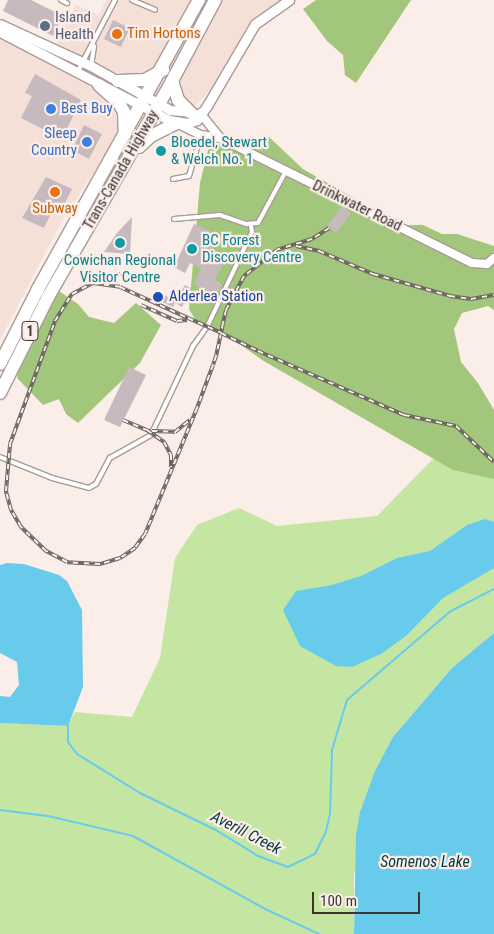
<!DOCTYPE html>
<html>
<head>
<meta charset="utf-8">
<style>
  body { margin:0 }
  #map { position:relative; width:494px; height:934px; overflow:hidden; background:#fbede8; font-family:"Roboto Condensed",sans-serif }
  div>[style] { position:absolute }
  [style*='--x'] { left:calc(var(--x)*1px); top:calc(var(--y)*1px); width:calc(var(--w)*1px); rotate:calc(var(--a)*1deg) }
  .built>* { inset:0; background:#f5e0d8 }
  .green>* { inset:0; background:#c5e5a3 }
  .forest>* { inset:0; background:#a3c67d }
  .water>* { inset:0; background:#68cbec }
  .stream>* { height:2px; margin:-1px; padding:0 1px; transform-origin:1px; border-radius:1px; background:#68cbec }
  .building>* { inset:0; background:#c7babf }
  .roads { filter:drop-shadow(1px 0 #a89b97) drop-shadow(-1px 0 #a89b97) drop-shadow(0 1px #a89b97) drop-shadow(0 -1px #a89b97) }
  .service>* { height:4px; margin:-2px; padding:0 2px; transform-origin:2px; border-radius:2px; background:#fff }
  .minor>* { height:8px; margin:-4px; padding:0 4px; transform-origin:4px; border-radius:4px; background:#fff }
  .tertiary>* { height:9px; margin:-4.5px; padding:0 4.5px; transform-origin:4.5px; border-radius:4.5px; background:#fff }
  .trunk>* { height:12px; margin:-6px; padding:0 6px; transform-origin:6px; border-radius:6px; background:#fff }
  .rail>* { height:4px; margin-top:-2px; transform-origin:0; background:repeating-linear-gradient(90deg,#fbede8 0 5.5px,#6a6360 0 11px); box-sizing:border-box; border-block:1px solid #6a6360 }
  .dots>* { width:14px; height:14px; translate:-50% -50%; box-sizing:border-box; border:2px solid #fbede8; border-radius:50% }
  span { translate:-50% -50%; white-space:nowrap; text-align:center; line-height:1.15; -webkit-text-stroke:4.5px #fbede8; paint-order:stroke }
  .shield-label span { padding:1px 4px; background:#fbede8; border:1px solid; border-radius:4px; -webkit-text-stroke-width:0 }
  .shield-label { font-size:14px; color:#3b3634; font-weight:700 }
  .service-label { font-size:15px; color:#4e5e75 }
  .left { translate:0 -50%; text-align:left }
  .food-label { font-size:15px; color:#c56008 }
  .shop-label { font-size:15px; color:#366cbe }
  .right { translate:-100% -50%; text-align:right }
  .culture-label { font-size:15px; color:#0d838f }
  .street-label { font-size:15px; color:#3b3634 }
  .transit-label { font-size:15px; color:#164399 }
  .water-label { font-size:16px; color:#083845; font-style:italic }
  .scale { position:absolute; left:312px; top:892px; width:108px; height:22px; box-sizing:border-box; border:2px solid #3b3634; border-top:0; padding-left:6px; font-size:15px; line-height:18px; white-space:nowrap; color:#3b3634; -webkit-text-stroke:4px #fbede8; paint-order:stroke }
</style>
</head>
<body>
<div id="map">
  <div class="built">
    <div style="clip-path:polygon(106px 0,283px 0,251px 20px,211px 89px,190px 111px,139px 103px,63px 219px,0 340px,0 34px,49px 59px,76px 5px,99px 15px)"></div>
  </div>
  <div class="green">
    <div style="clip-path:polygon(434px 458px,494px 459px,494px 633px,452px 668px,393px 737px,354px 874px,354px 934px,0 934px,0 723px,67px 726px,75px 712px,132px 717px,160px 658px,175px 558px,197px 525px,239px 508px,277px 526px,377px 516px)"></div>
  </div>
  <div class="forest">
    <div style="clip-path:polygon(316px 0,411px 0,356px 83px,345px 75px,343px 55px,327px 41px,303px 9px)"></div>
    <div style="clip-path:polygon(269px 137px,303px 169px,401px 225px,423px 225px,442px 234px,457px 234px,494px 246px,494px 310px,488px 306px,462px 313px,454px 329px,461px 362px,478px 383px,494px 410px,494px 479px,453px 470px,262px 360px,234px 340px,197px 323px,189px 309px,200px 183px,209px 146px,226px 140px,232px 143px)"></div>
    <div style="clip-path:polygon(52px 291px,59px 291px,78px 304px,89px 317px,114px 323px,136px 303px,161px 325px,140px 363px,78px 423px,66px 414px,59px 399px,43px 405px,17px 378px,20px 361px)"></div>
  </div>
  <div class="water">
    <div style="clip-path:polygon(485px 519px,494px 522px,494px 568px,443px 598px,407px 635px,381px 654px,352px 667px,336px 666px,300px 646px,283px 610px,296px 591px,332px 585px,361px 576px,397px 558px,430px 551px,467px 525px)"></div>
    <div style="clip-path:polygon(7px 563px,24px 564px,59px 575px,67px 581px,82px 610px,83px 687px,68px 726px,0 723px,0 696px,10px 697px,19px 685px,17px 662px,0 653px,0 565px)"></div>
    <div style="clip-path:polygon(494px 633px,494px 934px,354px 934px,356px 835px,360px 812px,375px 771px,393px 737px,452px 668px)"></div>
  </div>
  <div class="stream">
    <div style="--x:68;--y:726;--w:16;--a:90"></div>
    <div style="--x:68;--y:742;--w:15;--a:53"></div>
    <div style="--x:77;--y:754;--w:74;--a:31.8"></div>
    <div style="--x:140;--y:793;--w:85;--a:26"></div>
    <div style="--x:216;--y:830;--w:49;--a:31.8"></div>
    <div style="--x:258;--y:856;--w:32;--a:20"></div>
    <div style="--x:288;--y:867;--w:30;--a:-26"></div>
    <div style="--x:315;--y:854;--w:25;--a:-64"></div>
    <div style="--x:326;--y:831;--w:17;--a:-77"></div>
    <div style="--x:330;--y:814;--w:64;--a:-88.2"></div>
    <div style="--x:332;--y:750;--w:52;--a:-73.3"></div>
    <div style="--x:347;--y:700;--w:137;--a:-40.6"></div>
    <div style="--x:451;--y:611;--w:48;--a:-27.1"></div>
    <div style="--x:0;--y:810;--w:48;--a:7.1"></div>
    <div style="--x:48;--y:816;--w:87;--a:13.2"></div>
    <div style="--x:133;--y:836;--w:151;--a:28.9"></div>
    <div style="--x:265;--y:909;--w:60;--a:24.8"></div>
  </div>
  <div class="building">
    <div style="clip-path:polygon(8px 0,31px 0,63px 16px,53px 36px,3px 11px)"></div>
    <div style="clip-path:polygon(113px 20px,130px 28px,121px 47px,104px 39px)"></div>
    <div style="clip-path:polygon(35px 74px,81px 100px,62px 139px,21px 118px,32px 96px,25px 93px)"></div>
    <div style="clip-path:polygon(84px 125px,102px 134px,89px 159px,72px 150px)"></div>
    <div style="clip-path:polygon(46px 177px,72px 189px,63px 207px,56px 203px,44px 228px,22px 218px)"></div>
    <div style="clip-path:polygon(342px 206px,351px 213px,336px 233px,327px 226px)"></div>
    <div style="clip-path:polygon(132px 217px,130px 254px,104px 252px,117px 233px)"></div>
    <div style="clip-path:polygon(194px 224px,218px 235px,211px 250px,224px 256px,224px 262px,215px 280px,222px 284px,217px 295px,194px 284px,201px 268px,190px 263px,185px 273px,174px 267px)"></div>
    <div style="clip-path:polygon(185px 285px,191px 288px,182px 307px,175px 303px,173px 307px,151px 297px,157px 291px,175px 301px)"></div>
    <div style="clip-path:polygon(129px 367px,146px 375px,120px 427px,104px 420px)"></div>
  </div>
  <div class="roads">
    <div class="service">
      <div style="--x:61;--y:0;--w:7;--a:27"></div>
      <div style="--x:132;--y:0;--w:25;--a:23"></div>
      <div style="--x:91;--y:66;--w:20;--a:-81"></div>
      <div style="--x:77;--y:73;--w:82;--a:-62.5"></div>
      <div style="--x:173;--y:179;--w:16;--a:-11"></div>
      <div style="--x:189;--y:176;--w:43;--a:-73.7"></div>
      <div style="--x:174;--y:219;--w:46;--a:-5"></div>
      <div style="--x:220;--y:215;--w:28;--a:19"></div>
      <div style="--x:246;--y:224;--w:12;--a:-5"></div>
      <div style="--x:258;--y:223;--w:59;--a:-61.7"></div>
      <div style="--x:0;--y:457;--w:56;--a:22"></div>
      <div style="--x:52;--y:478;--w:38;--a:15"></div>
      <div style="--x:89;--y:488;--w:8;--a:-30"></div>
      <div style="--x:96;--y:484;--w:30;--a:-62"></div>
      <div style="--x:110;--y:458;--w:47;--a:-29.3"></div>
      <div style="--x:151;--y:435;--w:98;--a:-64.7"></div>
      <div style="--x:193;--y:346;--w:24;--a:-54"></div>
      <div style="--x:207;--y:327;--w:105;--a:-64.7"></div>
      <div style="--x:252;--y:232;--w:6;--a:-99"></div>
    </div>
    <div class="minor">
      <div style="--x:200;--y:113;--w:32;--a:51"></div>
      <div style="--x:176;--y:123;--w:28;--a:26"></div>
      <div style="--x:201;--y:135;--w:19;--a:9"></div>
      <div style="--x:220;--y:138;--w:281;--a:26.4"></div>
      <div style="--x:472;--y:263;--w:15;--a:4"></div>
      <div style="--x:487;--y:264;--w:9;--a:-41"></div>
    </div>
    <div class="tertiary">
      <div style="--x:0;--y:24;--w:100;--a:24.8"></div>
      <div style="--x:91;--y:66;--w:90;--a:29.1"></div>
      <div style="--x:170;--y:110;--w:22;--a:5"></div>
      <div style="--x:0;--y:32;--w:191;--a:27.5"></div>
      <div style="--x:169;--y:120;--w:19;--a:9"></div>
      <div style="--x:188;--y:123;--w:9;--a:-18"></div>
      <div style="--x:197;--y:120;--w:19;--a:-55"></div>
      <div style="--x:208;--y:104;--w:93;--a:-59.6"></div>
      <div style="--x:255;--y:24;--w:42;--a:-35.2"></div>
    </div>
    <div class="trunk">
      <div style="--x:118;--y:81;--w:27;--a:-2"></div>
      <div style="--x:145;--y:80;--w:21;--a:-29"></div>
      <div style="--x:172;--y:81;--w:20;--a:72"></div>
      <div style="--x:178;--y:100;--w:18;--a:45"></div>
      <div style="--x:99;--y:85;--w:27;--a:42"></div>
      <div style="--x:119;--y:103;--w:10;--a:61"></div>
      <div style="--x:124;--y:112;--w:23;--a:88"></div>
      <div style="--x:139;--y:147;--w:16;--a:-43"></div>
      <div style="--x:151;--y:136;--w:28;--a:-27"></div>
      <div style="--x:0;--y:364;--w:84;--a:-63.1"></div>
      <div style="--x:38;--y:289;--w:331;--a:-60.9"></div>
      <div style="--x:0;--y:393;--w:107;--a:-63.4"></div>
      <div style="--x:48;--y:297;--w:249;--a:-60.1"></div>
      <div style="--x:172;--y:81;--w:92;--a:-62"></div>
    </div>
  </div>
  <div class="rail">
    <div style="--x:329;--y:228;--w:20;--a:147"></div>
    <div style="--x:312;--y:239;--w:37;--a:163"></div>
    <div style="--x:277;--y:250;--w:42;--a:141.8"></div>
    <div style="--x:244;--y:276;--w:38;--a:118"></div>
    <div style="--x:226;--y:310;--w:13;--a:103"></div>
    <div style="--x:223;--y:323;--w:10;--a:101"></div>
    <div style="--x:221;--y:333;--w:24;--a:102"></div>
    <div style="--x:216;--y:356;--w:9;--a:108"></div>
    <div style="--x:213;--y:365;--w:46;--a:110.4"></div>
    <div style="--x:197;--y:408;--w:136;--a:112.4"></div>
    <div style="--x:145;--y:534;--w:17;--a:126"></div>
    <div style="--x:135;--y:548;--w:18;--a:146"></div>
    <div style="--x:120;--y:558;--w:21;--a:163"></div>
    <div style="--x:100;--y:564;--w:33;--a:-177"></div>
    <div style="--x:67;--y:562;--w:24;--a:-152"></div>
    <div style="--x:46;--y:551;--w:35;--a:-136"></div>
    <div style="--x:21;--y:527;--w:20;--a:-120"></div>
    <div style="--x:11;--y:510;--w:20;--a:-105"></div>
    <div style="--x:6;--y:491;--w:47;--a:-85.1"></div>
    <div style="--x:10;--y:444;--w:131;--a:-69.9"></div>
    <div style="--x:55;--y:321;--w:32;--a:-58"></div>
    <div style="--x:72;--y:294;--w:24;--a:-28"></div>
    <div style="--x:93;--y:283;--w:27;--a:8"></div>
    <div style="--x:120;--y:287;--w:75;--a:24.5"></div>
    <div style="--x:188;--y:318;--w:36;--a:24"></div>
    <div style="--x:221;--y:333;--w:41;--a:25.9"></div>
    <div style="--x:258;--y:351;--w:159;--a:23.7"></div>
    <div style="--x:404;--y:415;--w:53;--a:11.9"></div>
    <div style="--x:456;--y:426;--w:52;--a:43.5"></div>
    <div style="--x:296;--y:246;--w:24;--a:12"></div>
    <div style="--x:319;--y:251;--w:59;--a:23.1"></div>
    <div style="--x:373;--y:274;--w:80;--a:15.9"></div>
    <div style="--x:450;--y:296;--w:21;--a:8"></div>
    <div style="--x:471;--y:299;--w:23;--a:-10"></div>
    <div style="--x:98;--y:279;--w:23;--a:-13"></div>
    <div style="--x:141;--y:305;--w:39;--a:24"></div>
    <div style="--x:177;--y:321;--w:10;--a:-6"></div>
    <div style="--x:123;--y:420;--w:26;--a:23"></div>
    <div style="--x:147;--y:430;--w:21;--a:35"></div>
    <div style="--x:164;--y:442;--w:15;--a:62"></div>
    <div style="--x:171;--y:455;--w:12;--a:90"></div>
    <div style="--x:152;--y:431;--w:23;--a:2"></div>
    <div style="--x:175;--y:432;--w:19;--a:-39"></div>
  </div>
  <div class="dots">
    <div style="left:45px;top:26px;background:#5c6f8a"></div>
    <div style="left:117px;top:34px;background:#e8710a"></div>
    <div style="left:51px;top:109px;background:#3f7fe0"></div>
    <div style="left:87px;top:142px;background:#3f7fe0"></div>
    <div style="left:161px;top:151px;background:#0f9aa8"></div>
    <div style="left:55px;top:192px;background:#e8710a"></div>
    <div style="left:120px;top:243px;background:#0f9aa8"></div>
    <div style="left:192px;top:249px;background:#0f9aa8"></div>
    <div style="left:158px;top:297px;background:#1a4fb4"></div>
  </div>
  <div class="shield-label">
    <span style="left:30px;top:331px">1</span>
  </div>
  <div class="service-label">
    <span class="left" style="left:55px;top:26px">Island<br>Health</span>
  </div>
  <div class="food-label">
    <span class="left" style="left:127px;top:34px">Tim Hortons</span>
    <span style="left:55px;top:209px">Subway</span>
  </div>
  <div class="shop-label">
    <span class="left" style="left:61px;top:109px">Best Buy</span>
    <span class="right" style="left:77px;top:142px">Sleep<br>Country</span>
  </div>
  <div class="culture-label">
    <span class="left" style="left:171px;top:151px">Bloedel, Stewart<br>&amp; Welch No. 1</span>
    <span class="left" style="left:202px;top:249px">BC Forest<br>Discovery Centre</span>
    <span style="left:120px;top:269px">Cowichan Regional<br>Visitor Centre</span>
  </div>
  <div class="street-label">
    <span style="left:121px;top:170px;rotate:-60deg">Trans-Canada Highway</span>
    <span style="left:357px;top:206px;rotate:26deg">Drinkwater Road</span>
  </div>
  <div class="transit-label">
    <span class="left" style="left:169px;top:297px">Alderlea Station</span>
  </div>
  <div class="water-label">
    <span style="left:246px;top:833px;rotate:27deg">Averill Creek</span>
    <span style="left:425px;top:862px">Somenos Lake</span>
  </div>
  <div class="scale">100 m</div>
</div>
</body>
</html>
